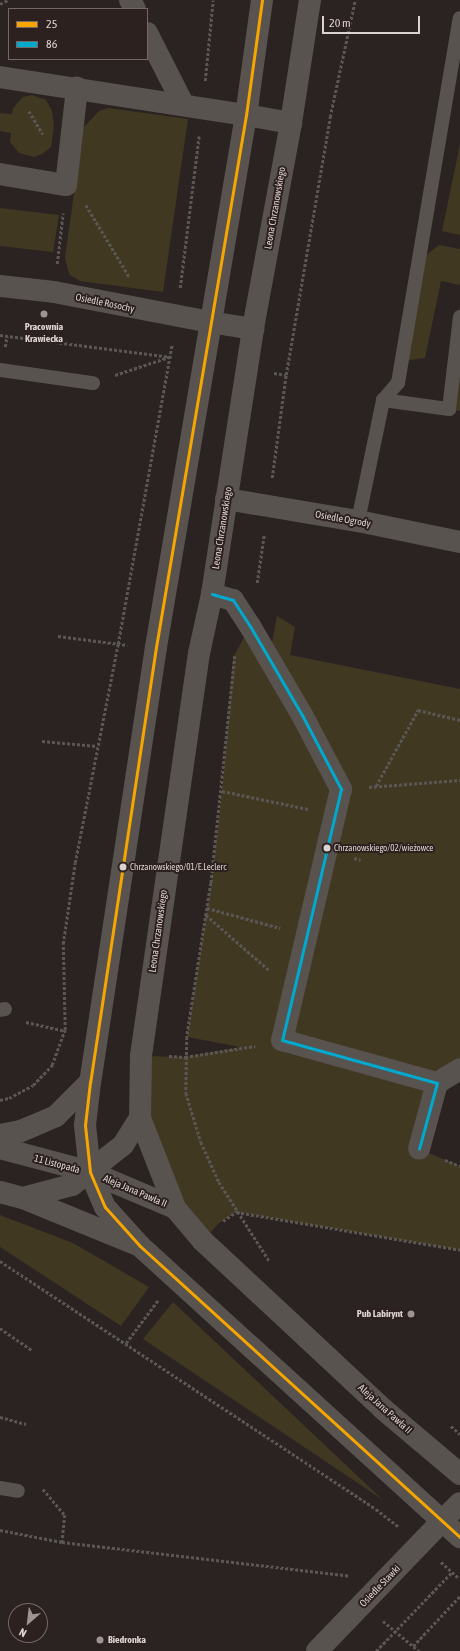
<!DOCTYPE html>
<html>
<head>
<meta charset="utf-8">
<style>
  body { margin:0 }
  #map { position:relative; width:460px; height:1651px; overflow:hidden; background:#2a2322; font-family:"Asap Condensed",sans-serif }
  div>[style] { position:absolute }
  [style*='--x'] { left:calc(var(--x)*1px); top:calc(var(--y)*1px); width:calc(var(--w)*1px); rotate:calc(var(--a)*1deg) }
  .green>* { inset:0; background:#413822 }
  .path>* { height:2.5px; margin-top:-1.25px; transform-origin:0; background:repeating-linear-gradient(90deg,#5a5653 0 3px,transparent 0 5px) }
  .service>* { height:14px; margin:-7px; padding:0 7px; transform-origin:7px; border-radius:7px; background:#58534f }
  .minor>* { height:22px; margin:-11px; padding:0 11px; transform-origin:11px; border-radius:11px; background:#58534f }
  .tertiary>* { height:22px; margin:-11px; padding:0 11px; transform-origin:11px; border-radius:11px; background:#58534f }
  .bus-1>* { height:3px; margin:-1.5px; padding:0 1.5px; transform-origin:1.5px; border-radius:1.5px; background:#f7a600 }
  .bus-2>* { height:3px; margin:-1.5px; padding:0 1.5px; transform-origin:1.5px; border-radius:1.5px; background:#00a9ce }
  .dots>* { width:11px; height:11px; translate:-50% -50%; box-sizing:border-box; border:2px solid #2d211f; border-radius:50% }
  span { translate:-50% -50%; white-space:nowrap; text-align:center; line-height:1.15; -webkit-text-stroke:4px #2d211f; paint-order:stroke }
  .bus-label { font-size:9px; color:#dbd3d1 }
  .left { translate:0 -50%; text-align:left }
  .street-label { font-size:10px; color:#dbd3d1 }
  .poi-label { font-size:10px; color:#dbd3d1; font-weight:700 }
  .right { translate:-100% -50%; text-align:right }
  .legend { position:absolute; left:8px; top:8px; width:140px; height:52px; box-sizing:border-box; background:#2d211f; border:1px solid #736866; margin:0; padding:5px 7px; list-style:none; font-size:12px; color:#dbd3d1 }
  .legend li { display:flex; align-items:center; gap:8px; height:20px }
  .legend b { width:20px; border:1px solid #736866 }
  .north { position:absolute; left:8px; top:1603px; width:40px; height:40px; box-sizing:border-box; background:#2d211f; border:1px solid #736866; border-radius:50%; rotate:208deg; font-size:11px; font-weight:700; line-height:16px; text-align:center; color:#dbd3d1 }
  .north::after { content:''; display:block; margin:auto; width:14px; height:18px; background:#9d9594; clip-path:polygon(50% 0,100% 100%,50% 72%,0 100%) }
  .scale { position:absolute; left:322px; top:16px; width:98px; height:18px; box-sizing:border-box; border:2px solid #dbd3d1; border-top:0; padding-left:5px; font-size:12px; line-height:14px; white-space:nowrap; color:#dbd3d1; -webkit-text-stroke:3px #2d211f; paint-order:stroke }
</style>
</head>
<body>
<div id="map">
  <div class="green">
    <div style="clip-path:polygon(32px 95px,46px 100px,52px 111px,54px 125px,51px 147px,42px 154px,34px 157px,19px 153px,10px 142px,11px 133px,0 131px,0 113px,12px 114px,13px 108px,23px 97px)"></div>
    <div style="clip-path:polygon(108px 108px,188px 119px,163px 292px,80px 281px,70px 275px,68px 270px,65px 258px,83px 128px,99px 111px)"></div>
    <div style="clip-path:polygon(460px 144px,460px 235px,442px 231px)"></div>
    <div style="clip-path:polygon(0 208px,59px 215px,53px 252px,0 246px)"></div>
    <div style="clip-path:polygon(439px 245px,460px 249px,460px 285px,441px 281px,425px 358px,402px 361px,420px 260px)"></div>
    <div style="clip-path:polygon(460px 369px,460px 411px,449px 409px)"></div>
    <div style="clip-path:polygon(277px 616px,295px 627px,290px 655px,460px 689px,460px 1069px,437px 1083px,419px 1149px,460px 1166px,460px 1250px,236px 1212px,218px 1224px,203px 1241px,156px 1161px,141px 1056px,185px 1057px,240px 1047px,187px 1037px,211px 883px,222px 791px,233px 658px,250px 626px,269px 658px)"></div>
    <div style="clip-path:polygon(0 1215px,73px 1243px,149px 1287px,121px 1326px,0 1247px)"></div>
    <div style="clip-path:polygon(173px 1302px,383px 1500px,143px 1339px)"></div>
  </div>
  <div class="path">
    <div style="--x:0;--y:4;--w:9;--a:-27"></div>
    <div style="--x:205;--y:81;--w:81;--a:-84.4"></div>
    <div style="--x:29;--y:111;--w:27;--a:59"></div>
    <div style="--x:86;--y:205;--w:85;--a:58.9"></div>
    <div style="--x:57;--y:264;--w:51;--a:-83.3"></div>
    <div style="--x:180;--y:288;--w:153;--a:-82.9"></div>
    <div style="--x:0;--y:335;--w:173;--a:7.3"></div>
    <div style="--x:5;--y:347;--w:11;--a:-80"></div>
    <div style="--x:274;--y:373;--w:12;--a:9"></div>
    <div style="--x:115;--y:375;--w:57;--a:-18.4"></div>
    <div style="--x:272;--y:478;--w:104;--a:-82.3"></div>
    <div style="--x:286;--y:375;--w:262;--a:-80.3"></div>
    <div style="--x:330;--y:117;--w:120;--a:-77.9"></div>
    <div style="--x:257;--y:583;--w:49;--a:-81.7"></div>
    <div style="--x:58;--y:636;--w:70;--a:7.4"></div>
    <div style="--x:235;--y:656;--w:228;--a:96"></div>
    <div style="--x:211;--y:883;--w:156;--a:98.9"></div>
    <div style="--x:187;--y:1037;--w:56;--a:91"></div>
    <div style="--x:186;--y:1093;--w:51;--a:73"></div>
    <div style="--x:201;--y:1142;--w:44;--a:65.8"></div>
    <div style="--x:219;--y:1182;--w:95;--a:57.5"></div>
    <div style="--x:42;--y:741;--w:55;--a:5.2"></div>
    <div style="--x:376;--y:786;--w:87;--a:-61.1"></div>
    <div style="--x:418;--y:710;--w:43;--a:13.4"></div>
    <div style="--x:369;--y:787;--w:91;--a:-4.4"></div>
    <div style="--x:222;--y:791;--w:88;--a:11.8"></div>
    <div style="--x:354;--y:858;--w:7;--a:16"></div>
    <div style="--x:207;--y:908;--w:76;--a:15.3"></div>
    <div style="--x:206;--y:915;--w:84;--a:41.1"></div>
    <div style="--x:26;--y:1022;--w:41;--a:12.7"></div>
    <div style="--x:169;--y:1056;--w:16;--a:4"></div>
    <div style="--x:185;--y:1057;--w:71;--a:-8.9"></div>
    <div style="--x:0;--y:1100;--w:9;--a:-13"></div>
    <div style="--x:9;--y:1098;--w:27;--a:-28"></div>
    <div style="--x:33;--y:1085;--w:28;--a:-46"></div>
    <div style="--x:52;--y:1065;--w:37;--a:-70"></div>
    <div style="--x:65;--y:1030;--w:86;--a:-91.3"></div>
    <div style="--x:63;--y:944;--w:82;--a:-81.6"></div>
    <div style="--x:75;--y:863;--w:223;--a:-78.9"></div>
    <div style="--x:118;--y:644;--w:305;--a:-79.8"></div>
    <div style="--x:445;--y:1160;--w:16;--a:22"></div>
    <div style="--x:223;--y:1221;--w:16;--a:-35"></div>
    <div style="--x:236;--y:1212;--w:227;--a:9.6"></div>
    <div style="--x:0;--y:1261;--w:450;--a:33.4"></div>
    <div style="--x:376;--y:1509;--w:29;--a:38"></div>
    <div style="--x:0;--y:1328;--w:40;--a:34.9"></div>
    <div style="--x:126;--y:1343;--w:54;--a:-53.3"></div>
    <div style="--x:0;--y:1417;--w:27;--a:15"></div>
    <div style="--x:451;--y:1426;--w:12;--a:42"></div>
    <div style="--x:43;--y:1489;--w:34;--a:50"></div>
    <div style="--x:65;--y:1515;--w:27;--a:96"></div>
    <div style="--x:0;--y:1530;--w:63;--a:11"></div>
    <div style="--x:62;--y:1542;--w:290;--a:6.7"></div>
    <div style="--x:441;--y:1562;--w:25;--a:42"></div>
    <div style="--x:383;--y:1621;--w:47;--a:39.8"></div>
    <div style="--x:413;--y:1646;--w:69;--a:-46.8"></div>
    <div style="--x:376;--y:1651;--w:110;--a:-46.1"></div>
  </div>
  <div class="service">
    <div style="--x:0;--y:370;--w:94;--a:8"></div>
    <div style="--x:383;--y:400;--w:23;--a:-49"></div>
    <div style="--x:398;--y:383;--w:370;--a:-80.4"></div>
    <div style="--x:358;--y:521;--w:124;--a:-78.3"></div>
    <div style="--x:383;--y:400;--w:67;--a:7.8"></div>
    <div style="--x:449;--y:409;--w:93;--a:-83.2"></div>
    <div style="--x:0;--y:1010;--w:5;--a:-11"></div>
    <div style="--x:0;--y:1488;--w:18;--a:9"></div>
  </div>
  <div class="minor">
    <div style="--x:130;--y:0;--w:10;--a:61"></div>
    <div style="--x:147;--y:33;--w:80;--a:63.1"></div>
    <div style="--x:0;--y:77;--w:249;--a:8.8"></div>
    <div style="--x:0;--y:174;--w:67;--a:9.5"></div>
    <div style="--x:66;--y:185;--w:98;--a:-83.5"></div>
    <div style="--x:0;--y:286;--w:54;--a:6.3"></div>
    <div style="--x:54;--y:292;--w:159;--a:10.9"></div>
    <div style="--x:226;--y:499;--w:134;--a:9.5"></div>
    <div style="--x:358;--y:521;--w:104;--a:11.6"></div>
    <div style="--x:212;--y:594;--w:22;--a:16"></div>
    <div style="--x:233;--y:600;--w:31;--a:57"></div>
    <div style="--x:250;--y:626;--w:103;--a:59.7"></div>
    <div style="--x:302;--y:715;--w:84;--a:62.2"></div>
    <div style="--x:341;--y:789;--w:258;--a:103.2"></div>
    <div style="--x:282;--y:1040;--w:161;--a:15.5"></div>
    <div style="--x:437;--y:1083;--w:68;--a:105.3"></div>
    <div style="--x:437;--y:1083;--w:27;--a:-31"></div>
    <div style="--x:317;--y:1651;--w:180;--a:-46.1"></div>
  </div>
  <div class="tertiary">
    <div style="--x:262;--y:0;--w:116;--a:97.9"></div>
    <div style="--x:246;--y:115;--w:540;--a:99.6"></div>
    <div style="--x:156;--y:647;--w:440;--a:98.6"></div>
    <div style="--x:90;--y:1082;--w:43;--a:96.6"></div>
    <div style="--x:85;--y:1125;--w:47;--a:83.9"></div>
    <div style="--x:90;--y:1172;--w:38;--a:67"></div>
    <div style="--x:105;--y:1207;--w:52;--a:48.1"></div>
    <div style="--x:140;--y:1246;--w:433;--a:42.3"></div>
    <div style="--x:310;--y:0;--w:124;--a:98.8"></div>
    <div style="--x:291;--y:123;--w:209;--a:100.5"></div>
    <div style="--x:253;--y:329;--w:268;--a:98.8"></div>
    <div style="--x:212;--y:594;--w:60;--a:102.4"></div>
    <div style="--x:199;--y:653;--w:407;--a:98.2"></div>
    <div style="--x:141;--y:1056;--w:62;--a:90.9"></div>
    <div style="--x:140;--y:1118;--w:97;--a:68.7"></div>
    <div style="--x:175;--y:1208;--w:43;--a:49.7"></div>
    <div style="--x:203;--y:1241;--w:246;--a:43"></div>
    <div style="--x:383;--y:1409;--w:101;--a:40.2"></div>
    <div style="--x:246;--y:115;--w:46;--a:10.1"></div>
    <div style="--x:210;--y:322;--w:44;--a:9.2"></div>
    <div style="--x:0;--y:1135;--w:21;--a:-11"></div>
    <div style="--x:21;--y:1131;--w:38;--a:-23"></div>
    <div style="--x:56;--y:1116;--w:48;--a:-45"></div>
    <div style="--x:0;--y:1148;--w:93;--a:14.9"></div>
    <div style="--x:90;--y:1172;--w:92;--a:23"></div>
    <div style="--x:0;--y:1192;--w:24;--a:15"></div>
    <div style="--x:23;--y:1198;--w:121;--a:22.3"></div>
    <div style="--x:23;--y:1198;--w:51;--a:-14.9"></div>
    <div style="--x:72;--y:1185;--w:65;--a:-38.1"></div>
    <div style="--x:123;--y:1145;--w:32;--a:-58"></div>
    <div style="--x:442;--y:1521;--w:25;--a:-45"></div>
  </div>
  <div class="bus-1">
    <div style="--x:262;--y:0;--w:116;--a:97.9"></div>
    <div style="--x:246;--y:115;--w:540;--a:99.6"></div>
    <div style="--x:156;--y:647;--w:440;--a:98.6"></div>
    <div style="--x:90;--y:1082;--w:43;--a:96.6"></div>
    <div style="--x:85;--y:1125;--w:47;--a:83.9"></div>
    <div style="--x:90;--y:1172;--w:38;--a:67"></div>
    <div style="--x:105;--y:1207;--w:52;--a:48.1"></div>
    <div style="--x:140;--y:1246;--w:433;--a:42.3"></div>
  </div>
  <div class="bus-2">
    <div style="--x:212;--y:594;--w:22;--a:16"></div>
    <div style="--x:233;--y:600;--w:31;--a:57"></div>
    <div style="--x:250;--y:626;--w:103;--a:59.7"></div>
    <div style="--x:302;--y:715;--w:84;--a:62.2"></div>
    <div style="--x:341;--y:789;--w:258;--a:103.2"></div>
    <div style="--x:282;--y:1040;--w:161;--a:15.5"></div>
    <div style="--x:437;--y:1083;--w:68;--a:105.3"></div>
  </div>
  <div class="dots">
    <div style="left:44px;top:314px;background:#9d9594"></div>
    <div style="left:327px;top:848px;background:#dbd3d1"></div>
    <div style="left:123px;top:867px;background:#dbd3d1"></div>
    <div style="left:411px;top:1314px;background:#9d9594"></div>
    <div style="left:100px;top:1640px;background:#9d9594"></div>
  </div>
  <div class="bus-label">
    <span class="left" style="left:334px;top:848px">Chrzanowskiego/02/wieżowce</span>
    <span class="left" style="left:130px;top:867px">Chrzanowskiego/01/E.Leclerc</span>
  </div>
  <div class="street-label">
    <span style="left:275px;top:208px;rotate:-80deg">Leona Chrzanowskiego</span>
    <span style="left:105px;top:303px;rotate:12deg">Osiedle Rosochy</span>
    <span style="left:343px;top:519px;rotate:10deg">Osiedle Ogrody</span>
    <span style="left:222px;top:528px;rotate:-81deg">Leona Chrzanowskiego</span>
    <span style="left:158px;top:931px;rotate:-82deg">Leona Chrzanowskiego</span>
    <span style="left:57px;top:1164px;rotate:15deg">11 Listopada</span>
    <span style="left:135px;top:1191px;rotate:23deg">Aleja Jana Pawła II</span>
    <span style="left:385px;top:1409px;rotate:42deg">Aleja Jana Pawła II</span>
    <span style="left:380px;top:1586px;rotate:-46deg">Osiedle Stawki</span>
  </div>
  <div class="poi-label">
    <span style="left:44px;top:332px">Pracownia<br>Krawiecka</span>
    <span class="right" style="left:403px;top:1314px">Pub Labirynt</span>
    <span class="left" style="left:108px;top:1640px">Biedronka</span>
  </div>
  <ul class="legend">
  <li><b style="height:5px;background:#f7a600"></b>25</li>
  <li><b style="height:5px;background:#00a9ce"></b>86</li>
  </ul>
  <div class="north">N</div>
  <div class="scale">20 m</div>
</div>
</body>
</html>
